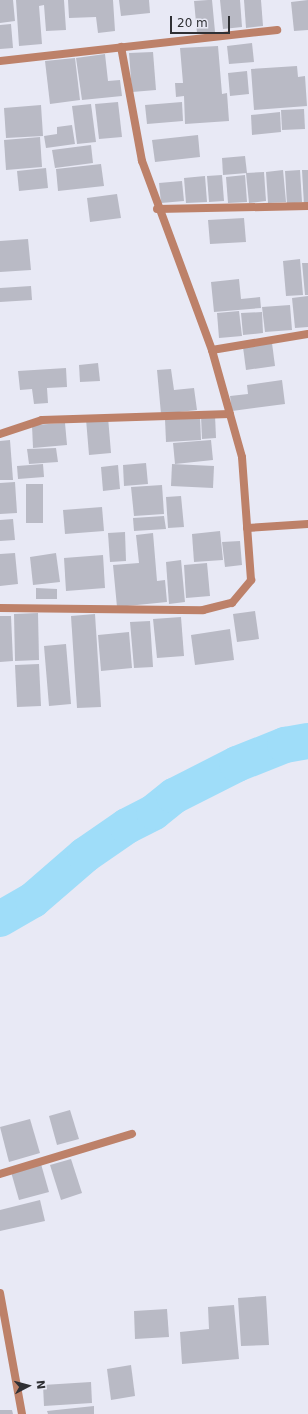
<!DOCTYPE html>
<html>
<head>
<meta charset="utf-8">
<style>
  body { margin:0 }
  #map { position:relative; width:308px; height:1414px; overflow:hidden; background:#e8e9f5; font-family:"DejaVu Sans",sans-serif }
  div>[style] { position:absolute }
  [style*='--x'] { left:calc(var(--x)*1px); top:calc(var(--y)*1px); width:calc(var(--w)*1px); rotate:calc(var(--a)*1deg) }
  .river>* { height:36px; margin:-18px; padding:0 18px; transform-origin:18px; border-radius:18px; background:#9fddf9 }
  .building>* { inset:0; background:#b9bac5 }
  .minor>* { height:8px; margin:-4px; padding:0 4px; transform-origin:4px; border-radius:4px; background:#bd8169 }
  span { translate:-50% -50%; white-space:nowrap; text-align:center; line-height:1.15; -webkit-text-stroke:3px #e8e9f5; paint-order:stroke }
  .north { position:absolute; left:8px; top:1366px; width:40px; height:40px; -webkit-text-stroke:3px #e8e9f5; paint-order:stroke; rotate:84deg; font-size:11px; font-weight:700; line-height:16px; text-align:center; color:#2f3034 }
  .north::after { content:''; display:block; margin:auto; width:14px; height:18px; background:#2f3034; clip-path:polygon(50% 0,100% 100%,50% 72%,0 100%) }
  .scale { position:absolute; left:170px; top:16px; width:60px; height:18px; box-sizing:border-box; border:2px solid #2f3034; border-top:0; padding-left:5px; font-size:12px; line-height:14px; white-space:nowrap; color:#2f3034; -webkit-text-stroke:3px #e8e9f5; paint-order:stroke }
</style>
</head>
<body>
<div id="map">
  <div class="river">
    <div style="--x:0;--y:919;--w:38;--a:-30"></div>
    <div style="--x:33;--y:900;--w:69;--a:-40.9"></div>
    <div style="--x:85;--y:855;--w:51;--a:-34.6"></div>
    <div style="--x:127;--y:826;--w:30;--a:-27"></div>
    <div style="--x:154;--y:812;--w:26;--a:-39"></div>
    <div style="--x:174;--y:796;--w:71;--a:-26.9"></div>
    <div style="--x:237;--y:764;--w:52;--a:-21.6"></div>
    <div style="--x:285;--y:745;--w:23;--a:-10"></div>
  </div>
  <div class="building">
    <div style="clip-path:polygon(0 0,13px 0,15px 21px,0 23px)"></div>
    <div style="clip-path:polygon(16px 0,64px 0,66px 30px,46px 31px,44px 5px,39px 6px,42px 44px,19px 46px)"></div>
    <div style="clip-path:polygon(68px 0,113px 0,115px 31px,98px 33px,96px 17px,69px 18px)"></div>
    <div style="clip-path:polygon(119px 0,149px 0,150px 13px,121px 16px)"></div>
    <div style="clip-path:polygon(208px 0,212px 0,215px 32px,197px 33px,194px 1px)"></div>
    <div style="clip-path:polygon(220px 0,240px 0,242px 27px,223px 29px)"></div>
    <div style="clip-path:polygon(244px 0,261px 0,263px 26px,246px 28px)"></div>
    <div style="clip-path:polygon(308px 0,308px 30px,294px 31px,291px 2px)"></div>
    <div style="clip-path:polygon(11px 24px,13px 48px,0 49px,0 25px)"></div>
    <div style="clip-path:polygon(252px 43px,254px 62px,229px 64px,227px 46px)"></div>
    <div style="clip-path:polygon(218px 46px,222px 94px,227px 93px,229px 121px,185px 124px,184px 96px,176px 97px,175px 83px,183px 83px,180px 48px)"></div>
    <div style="clip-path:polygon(153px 52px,156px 90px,132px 92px,129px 53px)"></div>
    <div style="clip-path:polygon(105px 54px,108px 81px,120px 80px,122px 96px,82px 100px,76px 58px)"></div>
    <div style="clip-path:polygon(75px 58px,80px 100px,50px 104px,45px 61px)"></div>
    <div style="clip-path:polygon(297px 66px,298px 77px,305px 76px,307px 106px,254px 110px,251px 69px)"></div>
    <div style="clip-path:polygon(247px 71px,249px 94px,230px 96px,228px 73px)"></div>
    <div style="clip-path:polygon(118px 102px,122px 137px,99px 139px,95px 104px)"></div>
    <div style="clip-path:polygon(182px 102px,183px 121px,147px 124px,145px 105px)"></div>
    <div style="clip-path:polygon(91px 104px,96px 142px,77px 144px,72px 106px)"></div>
    <div style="clip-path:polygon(41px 105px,43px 136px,6px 138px,4px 108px)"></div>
    <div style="clip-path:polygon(304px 109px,305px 129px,282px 130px,281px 110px)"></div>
    <div style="clip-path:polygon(280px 112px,281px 132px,252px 135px,251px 115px)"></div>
    <div style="clip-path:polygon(72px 125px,75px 144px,46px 148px,44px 136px,57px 134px,57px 127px)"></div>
    <div style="clip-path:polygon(198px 135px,200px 157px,155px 162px,152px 140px)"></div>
    <div style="clip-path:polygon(40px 137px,42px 167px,6px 170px,4px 140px)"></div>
    <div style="clip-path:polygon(91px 145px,93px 163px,55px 168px,52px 150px)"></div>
    <div style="clip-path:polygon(245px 156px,247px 173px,223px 175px,222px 158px)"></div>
    <div style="clip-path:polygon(101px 164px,104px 186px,58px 191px,56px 169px)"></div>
    <div style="clip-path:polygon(46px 168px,48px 188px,19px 191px,17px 171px)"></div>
    <div style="clip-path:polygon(283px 170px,286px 202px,268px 203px,266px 172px)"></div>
    <div style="clip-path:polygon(300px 170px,302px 202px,287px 204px,285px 171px)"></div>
    <div style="clip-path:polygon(302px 170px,308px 170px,308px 204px,304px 205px)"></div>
    <div style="clip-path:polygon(264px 172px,266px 201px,249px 203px,246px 173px)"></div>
    <div style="clip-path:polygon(222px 175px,224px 201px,209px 202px,207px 176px)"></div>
    <div style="clip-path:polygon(245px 175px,247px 202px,228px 203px,226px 177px)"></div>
    <div style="clip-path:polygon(205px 176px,207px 202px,186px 203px,184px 178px)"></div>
    <div style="clip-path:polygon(182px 181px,184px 201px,161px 203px,159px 183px)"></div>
    <div style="clip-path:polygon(117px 194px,121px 218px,90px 222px,87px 198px)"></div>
    <div style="clip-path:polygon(244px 218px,246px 242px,210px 244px,208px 220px)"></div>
    <div style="clip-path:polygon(28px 239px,31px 270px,0 272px,0 241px)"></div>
    <div style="clip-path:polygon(300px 259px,303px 295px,286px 296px,283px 261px)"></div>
    <div style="clip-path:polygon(302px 263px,308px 263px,308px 295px,305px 295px)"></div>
    <div style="clip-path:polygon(239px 279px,241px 299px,260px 297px,261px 308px,214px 312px,211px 282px)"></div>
    <div style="clip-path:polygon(31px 286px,32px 300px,0 302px,0 288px)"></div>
    <div style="clip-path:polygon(308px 296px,308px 327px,295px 328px,292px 298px)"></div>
    <div style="clip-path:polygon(290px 305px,292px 330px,265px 332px,262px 307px)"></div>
    <div style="clip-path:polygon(239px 311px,242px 336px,219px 338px,217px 313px)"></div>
    <div style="clip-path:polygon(262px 312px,263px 333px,243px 335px,241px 313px)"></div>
    <div style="clip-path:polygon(272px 343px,275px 366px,246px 370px,243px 347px)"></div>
    <div style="clip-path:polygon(98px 363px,100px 381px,80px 382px,79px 365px)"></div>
    <div style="clip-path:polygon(66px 368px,67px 387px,47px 388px,48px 403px,34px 404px,32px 389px,20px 390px,18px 371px)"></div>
    <div style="clip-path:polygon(171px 369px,174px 390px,194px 388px,197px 410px,161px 414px,157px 370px)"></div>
    <div style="clip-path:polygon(282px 380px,285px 404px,232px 411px,230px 396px,248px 394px,247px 385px)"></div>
    <div style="clip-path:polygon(215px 415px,216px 438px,202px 439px,201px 416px)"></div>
    <div style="clip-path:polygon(200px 416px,201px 440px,166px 442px,165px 419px)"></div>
    <div style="clip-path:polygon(108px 417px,111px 453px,89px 455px,86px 419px)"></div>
    <div style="clip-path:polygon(65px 423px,67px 445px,33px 448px,32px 425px)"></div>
    <div style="clip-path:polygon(10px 440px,13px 480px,0 480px,0 441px)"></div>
    <div style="clip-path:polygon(211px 440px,213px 460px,175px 464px,173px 443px)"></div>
    <div style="clip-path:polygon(56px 448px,58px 462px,29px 464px,27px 449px)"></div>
    <div style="clip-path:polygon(146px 463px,148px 484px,124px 486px,123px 465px)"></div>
    <div style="clip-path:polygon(43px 464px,44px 477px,18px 479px,17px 466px)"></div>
    <div style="clip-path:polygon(172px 464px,214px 466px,213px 488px,171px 486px)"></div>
    <div style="clip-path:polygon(118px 465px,120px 489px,103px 491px,101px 467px)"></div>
    <div style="clip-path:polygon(15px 482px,17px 513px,0 514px,0 483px)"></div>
    <div style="clip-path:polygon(26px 484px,43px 484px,43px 523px,26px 523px)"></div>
    <div style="clip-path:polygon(162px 485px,164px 514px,134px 516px,131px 487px)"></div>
    <div style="clip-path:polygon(181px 496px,184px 527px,168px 528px,166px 497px)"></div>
    <div style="clip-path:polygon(102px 507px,104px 531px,65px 534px,63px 510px)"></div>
    <div style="clip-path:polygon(164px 516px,166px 529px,134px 531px,133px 518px)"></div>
    <div style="clip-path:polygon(13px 519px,15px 540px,0 541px,0 520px)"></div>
    <div style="clip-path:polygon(220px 531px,223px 560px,194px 562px,192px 534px)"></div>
    <div style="clip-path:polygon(125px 532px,126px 561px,110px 562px,108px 533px)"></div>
    <div style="clip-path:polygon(153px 533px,157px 581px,165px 580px,167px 602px,117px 607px,113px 565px,139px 563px,136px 535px)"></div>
    <div style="clip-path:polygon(240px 541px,242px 565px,225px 567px,222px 542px)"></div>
    <div style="clip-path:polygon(15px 553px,18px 584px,0 586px,0 554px)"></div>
    <div style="clip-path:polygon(56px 553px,60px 582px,33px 585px,30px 557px)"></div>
    <div style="clip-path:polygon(103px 555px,105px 588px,66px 591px,64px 558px)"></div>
    <div style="clip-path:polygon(181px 560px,185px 602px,169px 604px,166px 562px)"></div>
    <div style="clip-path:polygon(207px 563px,210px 596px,186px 598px,184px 565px)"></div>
    <div style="clip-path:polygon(36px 588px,57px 589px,57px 599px,36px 599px)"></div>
    <div style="clip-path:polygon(255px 611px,259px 639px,237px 642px,233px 614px)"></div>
    <div style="clip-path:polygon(38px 613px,39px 660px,15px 661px,14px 614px)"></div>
    <div style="clip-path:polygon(95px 614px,101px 707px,77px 708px,71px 616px)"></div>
    <div style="clip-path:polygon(0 616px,11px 616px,13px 661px,0 662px)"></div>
    <div style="clip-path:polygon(181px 617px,184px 656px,157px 658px,153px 619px)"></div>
    <div style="clip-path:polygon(150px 621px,153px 667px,134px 668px,130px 622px)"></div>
    <div style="clip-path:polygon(230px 629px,234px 660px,195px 665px,191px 635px)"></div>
    <div style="clip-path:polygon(129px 632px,132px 668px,101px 671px,98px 635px)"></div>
    <div style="clip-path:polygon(66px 644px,71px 704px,49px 706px,44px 646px)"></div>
    <div style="clip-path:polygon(39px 664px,41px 706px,17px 707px,15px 665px)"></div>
    <div style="clip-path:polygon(70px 1110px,79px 1139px,57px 1145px,49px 1116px)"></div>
    <div style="clip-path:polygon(30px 1119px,40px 1153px,9px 1162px,0 1127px)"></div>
    <div style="clip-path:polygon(71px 1159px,82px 1193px,61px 1200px,50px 1165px)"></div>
    <div style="clip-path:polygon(41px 1164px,49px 1192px,19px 1200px,11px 1172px)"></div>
    <div style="clip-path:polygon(40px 1200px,45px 1221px,0 1231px,0 1210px)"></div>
    <div style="clip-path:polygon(266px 1296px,269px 1345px,241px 1346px,238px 1298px)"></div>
    <div style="clip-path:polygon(234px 1305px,239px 1359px,182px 1364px,180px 1332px,209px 1329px,208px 1307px)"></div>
    <div style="clip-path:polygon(167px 1309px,169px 1337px,135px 1339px,134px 1311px)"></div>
    <div style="clip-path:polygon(131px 1365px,135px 1396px,111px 1400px,107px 1369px)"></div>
    <div style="clip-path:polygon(91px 1382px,92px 1403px,44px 1406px,43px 1385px)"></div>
    <div style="clip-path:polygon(94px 1406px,94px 1414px,48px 1414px,47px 1411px)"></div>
    <div style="clip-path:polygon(0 1410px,12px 1410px,13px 1414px,0 1414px)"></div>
  </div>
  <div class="minor">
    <div style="--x:0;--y:61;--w:279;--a:-6.4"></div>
    <div style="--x:157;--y:209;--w:151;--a:-1.1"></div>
    <div style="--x:212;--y:350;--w:97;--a:-9.5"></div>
    <div style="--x:0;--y:434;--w:44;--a:-18.4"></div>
    <div style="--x:42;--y:420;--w:188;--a:-1.8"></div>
    <div style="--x:247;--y:528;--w:61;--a:-3.8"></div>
    <div style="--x:0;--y:608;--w:203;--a:0.6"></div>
    <div style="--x:203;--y:610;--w:30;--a:-14"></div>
    <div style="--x:232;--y:603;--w:30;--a:-50"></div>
    <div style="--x:251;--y:580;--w:123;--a:-94.2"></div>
    <div style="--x:242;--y:457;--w:111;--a:-105.7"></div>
    <div style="--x:212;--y:350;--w:202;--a:-110.3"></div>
    <div style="--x:142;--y:161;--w:116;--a:-100.4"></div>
    <div style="--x:0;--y:1174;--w:138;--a:-16.9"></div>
    <div style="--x:0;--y:1293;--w:123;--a:79.7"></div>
  </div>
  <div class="north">N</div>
  <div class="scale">20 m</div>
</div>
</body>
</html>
